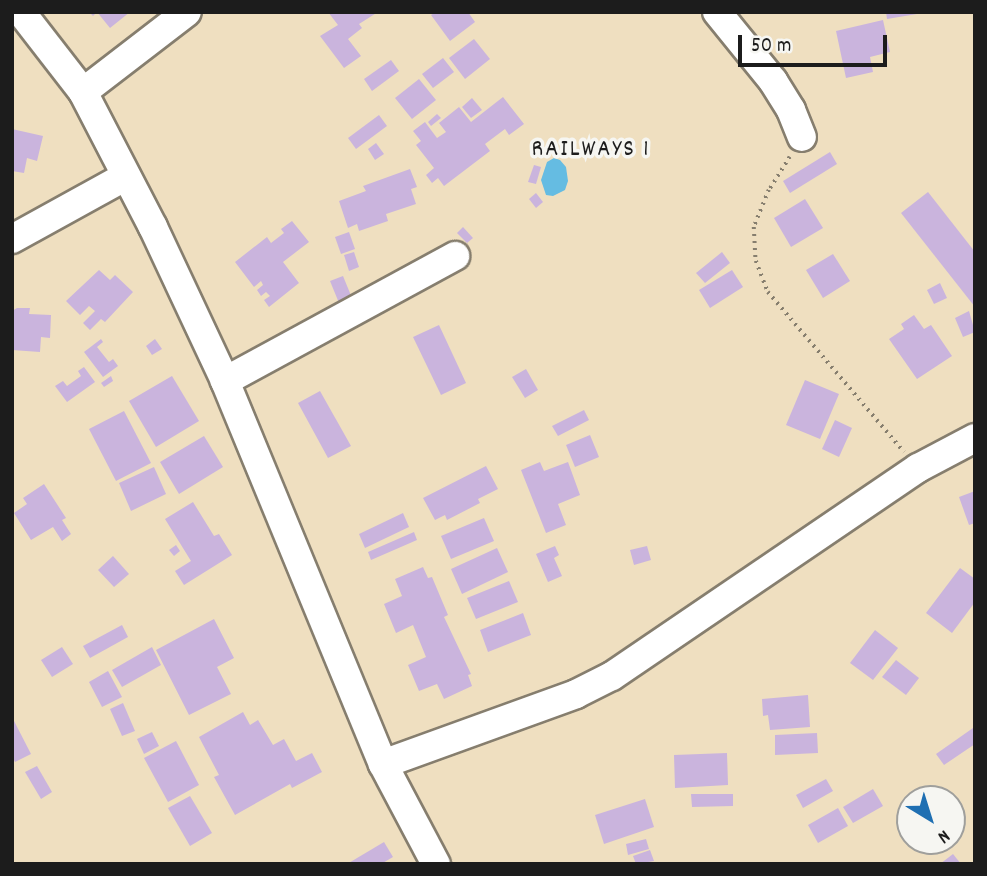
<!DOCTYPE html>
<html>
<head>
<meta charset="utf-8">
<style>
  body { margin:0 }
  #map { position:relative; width:987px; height:876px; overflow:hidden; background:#efdfc0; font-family:Dekko,sans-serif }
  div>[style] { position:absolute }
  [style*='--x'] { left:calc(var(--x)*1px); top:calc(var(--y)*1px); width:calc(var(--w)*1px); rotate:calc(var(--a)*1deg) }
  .water>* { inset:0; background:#65bce2 }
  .building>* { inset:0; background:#cab4dd }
  .path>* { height:3.5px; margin-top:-1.75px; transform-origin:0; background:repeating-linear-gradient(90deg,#867e6e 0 2px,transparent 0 7px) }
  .roads { filter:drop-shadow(2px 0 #867e6e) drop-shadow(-2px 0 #867e6e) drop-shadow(0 2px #867e6e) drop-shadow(0 -2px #867e6e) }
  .minor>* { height:28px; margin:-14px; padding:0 14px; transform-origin:14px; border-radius:14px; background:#fff }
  span { translate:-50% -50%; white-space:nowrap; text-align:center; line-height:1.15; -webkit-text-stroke:7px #f6f6f2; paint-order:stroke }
  .quarter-label { font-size:24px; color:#1c1c1c; letter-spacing:2px }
  .frame { position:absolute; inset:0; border:14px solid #1c1c1c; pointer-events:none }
  .north { position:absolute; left:896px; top:785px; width:70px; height:70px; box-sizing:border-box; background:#f6f6f2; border:2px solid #9f9f9c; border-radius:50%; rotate:142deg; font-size:19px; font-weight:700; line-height:28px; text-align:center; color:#1c1c1c }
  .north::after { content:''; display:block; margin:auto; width:24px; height:32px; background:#1f6fb2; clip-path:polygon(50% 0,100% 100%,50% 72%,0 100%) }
  .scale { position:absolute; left:738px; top:35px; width:149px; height:32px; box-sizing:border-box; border:4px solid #1c1c1c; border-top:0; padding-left:9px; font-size:21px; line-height:24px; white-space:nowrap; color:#1c1c1c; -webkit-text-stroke:5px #f6f6f2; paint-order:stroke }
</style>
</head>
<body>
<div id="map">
  <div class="water">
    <div style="clip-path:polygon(554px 158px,560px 160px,566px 167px,568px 181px,565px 190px,553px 196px,546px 195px,541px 180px,547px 162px)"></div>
  </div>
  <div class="building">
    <div style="clip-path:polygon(89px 12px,130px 12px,110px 28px,97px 12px,93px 16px)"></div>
    <div style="clip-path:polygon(328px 12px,378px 12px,359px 24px,362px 28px,348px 39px,361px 56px,344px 68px,320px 36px,338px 25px)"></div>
    <div style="clip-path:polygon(436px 12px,468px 12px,475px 22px,450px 41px,431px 15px)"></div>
    <div style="clip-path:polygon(886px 12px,917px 12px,917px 14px,887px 19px)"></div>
    <div style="clip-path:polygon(883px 20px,890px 52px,870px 57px,873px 72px,846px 78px,836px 31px)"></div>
    <div style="clip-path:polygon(474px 39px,490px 59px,465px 79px,449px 58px)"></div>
    <div style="clip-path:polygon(443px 58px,454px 72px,433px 88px,422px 74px)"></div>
    <div style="clip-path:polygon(391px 60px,399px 71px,372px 91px,364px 79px)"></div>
    <div style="clip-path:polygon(419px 79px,436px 100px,412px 119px,395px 98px)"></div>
    <div style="clip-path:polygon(503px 97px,524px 124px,509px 135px,505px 129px,485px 144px,490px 151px,444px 186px,438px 178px,432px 183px,426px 175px,434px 168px,416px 145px,421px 141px,413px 131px,425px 122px,437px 138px,446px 132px,439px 123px,459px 107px,471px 122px)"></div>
    <div style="clip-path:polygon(472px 98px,482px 110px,471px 118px,462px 107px)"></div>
    <div style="clip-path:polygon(437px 114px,441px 118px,431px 126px,428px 122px)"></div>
    <div style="clip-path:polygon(379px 115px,387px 126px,356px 149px,348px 138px)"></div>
    <div style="clip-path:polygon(12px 129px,43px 136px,37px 161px,27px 158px,24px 173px,12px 171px)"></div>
    <div style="clip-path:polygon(376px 143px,384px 154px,375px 160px,368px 149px)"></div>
    <div style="clip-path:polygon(830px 152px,837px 164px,790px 193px,783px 181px)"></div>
    <div style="clip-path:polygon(534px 165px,541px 167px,536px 184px,528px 182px)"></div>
    <div style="clip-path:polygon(410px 169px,417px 187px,411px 189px,416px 204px,386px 214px,388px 221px,359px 231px,357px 224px,348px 228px,339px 201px,366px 191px,363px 186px)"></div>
    <div style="clip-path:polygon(928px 192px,975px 252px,975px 307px,901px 213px)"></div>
    <div style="clip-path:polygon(536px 193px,543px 202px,536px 208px,529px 199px)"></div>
    <div style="clip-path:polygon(805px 199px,823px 228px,791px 247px,774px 218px)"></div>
    <div style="clip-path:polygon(292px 221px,309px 242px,283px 262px,299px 283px,269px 307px,264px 300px,270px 296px,266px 292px,261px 296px,257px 290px,263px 285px,261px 281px,254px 287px,235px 262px,267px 237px,271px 243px,284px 233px,281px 229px)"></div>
    <div style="clip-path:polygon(463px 227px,473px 238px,467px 243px,457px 233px)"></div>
    <div style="clip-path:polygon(349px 232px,355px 249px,341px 254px,335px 237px)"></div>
    <div style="clip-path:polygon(354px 252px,359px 267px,349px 271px,344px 255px)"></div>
    <div style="clip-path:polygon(722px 252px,730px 263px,705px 283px,696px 273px)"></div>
    <div style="clip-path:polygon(833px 254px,850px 281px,823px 298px,806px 270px)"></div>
    <div style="clip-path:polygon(99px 270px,110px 280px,115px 275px,133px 292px,105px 322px,101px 319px,90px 330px,83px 323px,95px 311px,89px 306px,80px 315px,66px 301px)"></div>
    <div style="clip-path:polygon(732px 270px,743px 287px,710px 308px,699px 290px)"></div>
    <div style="clip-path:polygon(343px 276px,352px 298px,339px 303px,330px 281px)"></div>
    <div style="clip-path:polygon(940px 283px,947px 298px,934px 304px,927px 290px)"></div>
    <div style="clip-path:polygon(17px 308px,30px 308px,29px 314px,51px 315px,50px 338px,41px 337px,40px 352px,12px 350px,12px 311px)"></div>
    <div style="clip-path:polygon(969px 311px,975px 332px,963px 337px,955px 318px)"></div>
    <div style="clip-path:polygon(914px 315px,924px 329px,931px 325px,952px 356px,917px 379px,889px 339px,904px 329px,901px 324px)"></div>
    <div style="clip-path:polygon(439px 325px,466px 383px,441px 395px,413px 337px)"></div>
    <div style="clip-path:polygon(101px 339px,103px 342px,97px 347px,109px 362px,113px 359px,118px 366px,103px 377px,84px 352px)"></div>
    <div style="clip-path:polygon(155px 339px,162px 349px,152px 355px,146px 346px)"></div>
    <div style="clip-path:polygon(84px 367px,95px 382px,67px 402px,55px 386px,63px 381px,67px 386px,81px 376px,78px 371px)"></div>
    <div style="clip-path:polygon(526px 369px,538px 390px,525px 398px,512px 377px)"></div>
    <div style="clip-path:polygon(111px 376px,113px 381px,104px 387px,101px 383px)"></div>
    <div style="clip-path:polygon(172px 376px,199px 421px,156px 447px,129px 401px)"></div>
    <div style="clip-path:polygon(805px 380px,839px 394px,820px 439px,786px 425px)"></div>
    <div style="clip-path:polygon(320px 391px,351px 446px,328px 458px,298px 403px)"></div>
    <div style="clip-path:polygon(584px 410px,589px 420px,558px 436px,552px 426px)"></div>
    <div style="clip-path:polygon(124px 411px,151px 463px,116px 481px,89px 429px)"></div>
    <div style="clip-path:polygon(835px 420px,852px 428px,839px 457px,822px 449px)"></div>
    <div style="clip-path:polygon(590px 435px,599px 457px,575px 467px,566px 445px)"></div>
    <div style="clip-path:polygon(204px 436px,223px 467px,179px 494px,160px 462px)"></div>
    <div style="clip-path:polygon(540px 462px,544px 471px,568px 462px,580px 495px,558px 504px,566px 525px,546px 533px,521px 470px)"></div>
    <div style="clip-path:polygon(486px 466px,498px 489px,478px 499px,480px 503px,447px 520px,445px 515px,435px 520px,423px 498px)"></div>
    <div style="clip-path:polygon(154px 467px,166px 494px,131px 511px,119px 483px)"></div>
    <div style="clip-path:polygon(44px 484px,66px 518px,62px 520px,71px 534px,62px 541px,53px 527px,31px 540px,14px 513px,27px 504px,23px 498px)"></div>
    <div style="clip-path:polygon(975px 491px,975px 523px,969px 525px,959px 497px)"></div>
    <div style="clip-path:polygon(193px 502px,214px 536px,219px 534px,232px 555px,184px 585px,175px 571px,191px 561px,165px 519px)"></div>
    <div style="clip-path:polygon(403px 513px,409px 527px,365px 548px,359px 534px)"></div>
    <div style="clip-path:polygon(484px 518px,494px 541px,451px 559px,441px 536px)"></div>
    <div style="clip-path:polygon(414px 532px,417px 540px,371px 560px,368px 552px)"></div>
    <div style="clip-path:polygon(176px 545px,180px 551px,174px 556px,169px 550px)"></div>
    <div style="clip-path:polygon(555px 546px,559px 555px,554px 558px,562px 576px,548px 582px,536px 554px)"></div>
    <div style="clip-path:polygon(647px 546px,651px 560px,634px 565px,630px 550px)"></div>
    <div style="clip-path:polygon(497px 548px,508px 572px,462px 594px,451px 569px)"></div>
    <div style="clip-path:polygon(113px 556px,129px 574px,114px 587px,98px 570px)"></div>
    <div style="clip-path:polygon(423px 567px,428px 578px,432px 577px,448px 615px,444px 617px,471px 674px,468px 675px,472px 686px,444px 699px,437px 684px,419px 691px,408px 665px,426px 657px,413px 625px,396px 633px,384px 604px,402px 596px,395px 579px)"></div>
    <div style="clip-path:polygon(960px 568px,975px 579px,975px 602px,952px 633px,926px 613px)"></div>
    <div style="clip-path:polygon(509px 581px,518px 602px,476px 619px,467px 598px)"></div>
    <div style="clip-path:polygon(523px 613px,531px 635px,488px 652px,480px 630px)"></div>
    <div style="clip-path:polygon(214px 619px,234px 658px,217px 667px,231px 694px,189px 715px,156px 650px)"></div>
    <div style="clip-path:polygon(122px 625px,128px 637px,90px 658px,83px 646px)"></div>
    <div style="clip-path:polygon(875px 630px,898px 648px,873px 680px,850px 663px)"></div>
    <div style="clip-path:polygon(62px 647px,73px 664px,52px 677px,41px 660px)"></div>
    <div style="clip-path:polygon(152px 647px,161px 665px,122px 687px,112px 670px)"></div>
    <div style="clip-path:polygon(896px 660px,919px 678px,906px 695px,882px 677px)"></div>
    <div style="clip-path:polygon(108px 671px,122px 697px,102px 707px,89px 682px)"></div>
    <div style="clip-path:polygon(808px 695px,810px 727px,770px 730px,768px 715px,763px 716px,762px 699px)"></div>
    <div style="clip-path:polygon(123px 703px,135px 731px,122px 736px,110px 709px)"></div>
    <div style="clip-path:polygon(243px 712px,250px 725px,258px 720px,273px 745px,284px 739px,296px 761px,312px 753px,322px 772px,292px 788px,290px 784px,235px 815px,214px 777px,219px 775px,199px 737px)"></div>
    <div style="clip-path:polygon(12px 717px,31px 754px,15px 762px,12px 756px)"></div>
    <div style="clip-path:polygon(973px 728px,975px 744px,944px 765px,936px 754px)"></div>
    <div style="clip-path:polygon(152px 732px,159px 746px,144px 754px,137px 739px)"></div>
    <div style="clip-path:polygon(817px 733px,818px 753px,775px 755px,775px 735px)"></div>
    <div style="clip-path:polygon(176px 741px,199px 785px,168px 802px,144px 758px)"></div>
    <div style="clip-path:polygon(727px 753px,728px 785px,675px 788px,674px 755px)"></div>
    <div style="clip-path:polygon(37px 766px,52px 792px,41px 799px,25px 772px)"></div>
    <div style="clip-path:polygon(826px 779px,833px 791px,803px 808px,796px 795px)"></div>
    <div style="clip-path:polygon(873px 789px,883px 806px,853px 823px,843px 807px)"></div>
    <div style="clip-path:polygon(691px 794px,733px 794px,733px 806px,692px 807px)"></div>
    <div style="clip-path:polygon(190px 796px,212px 833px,190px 846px,168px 808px)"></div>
    <div style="clip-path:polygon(645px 799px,654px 827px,604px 844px,595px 815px)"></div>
    <div style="clip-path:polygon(838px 808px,848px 826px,818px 843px,808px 825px)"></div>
    <div style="clip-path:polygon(646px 839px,649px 849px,628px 855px,626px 844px)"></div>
    <div style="clip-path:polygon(384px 842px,393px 857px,381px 864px,347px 864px)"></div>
    <div style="clip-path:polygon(650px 850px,654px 861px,636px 864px,633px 856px)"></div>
    <div style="clip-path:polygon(953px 854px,961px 864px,940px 864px)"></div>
  </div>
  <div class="path">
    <div style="--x:790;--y:157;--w:39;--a:122"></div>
    <div style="--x:769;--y:190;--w:40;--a:112"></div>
    <div style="--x:754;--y:227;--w:34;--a:87"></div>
    <div style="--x:756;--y:261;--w:33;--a:69"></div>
    <div style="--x:768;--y:292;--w:210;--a:49.6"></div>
  </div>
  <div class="roads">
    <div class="minor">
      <div style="--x:21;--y:12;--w:101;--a:52.2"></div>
      <div style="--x:83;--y:92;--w:152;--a:62.6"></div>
      <div style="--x:153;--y:227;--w:170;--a:64.9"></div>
      <div style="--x:225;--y:381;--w:414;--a:67.6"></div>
      <div style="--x:383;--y:764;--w:113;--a:62.1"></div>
      <div style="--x:717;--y:12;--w:89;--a:50.9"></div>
      <div style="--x:773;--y:81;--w:34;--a:58"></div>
      <div style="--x:791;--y:110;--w:29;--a:68"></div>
      <div style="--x:83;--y:92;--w:131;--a:-37.6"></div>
      <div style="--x:12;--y:239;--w:130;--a:-28.9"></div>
      <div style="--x:225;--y:381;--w:262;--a:-28.5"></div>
      <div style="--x:383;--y:764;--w:205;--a:-19.9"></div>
      <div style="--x:576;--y:694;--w:40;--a:-26.6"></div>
      <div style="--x:612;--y:676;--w:370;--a:-34.2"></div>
      <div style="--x:918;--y:468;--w:64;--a:-27.8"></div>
    </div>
  </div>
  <div class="quarter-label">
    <span style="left:591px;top:151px">RAILWAYS 1</span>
  </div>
  <div class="frame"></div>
  <div class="north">N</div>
  <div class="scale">50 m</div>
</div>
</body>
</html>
